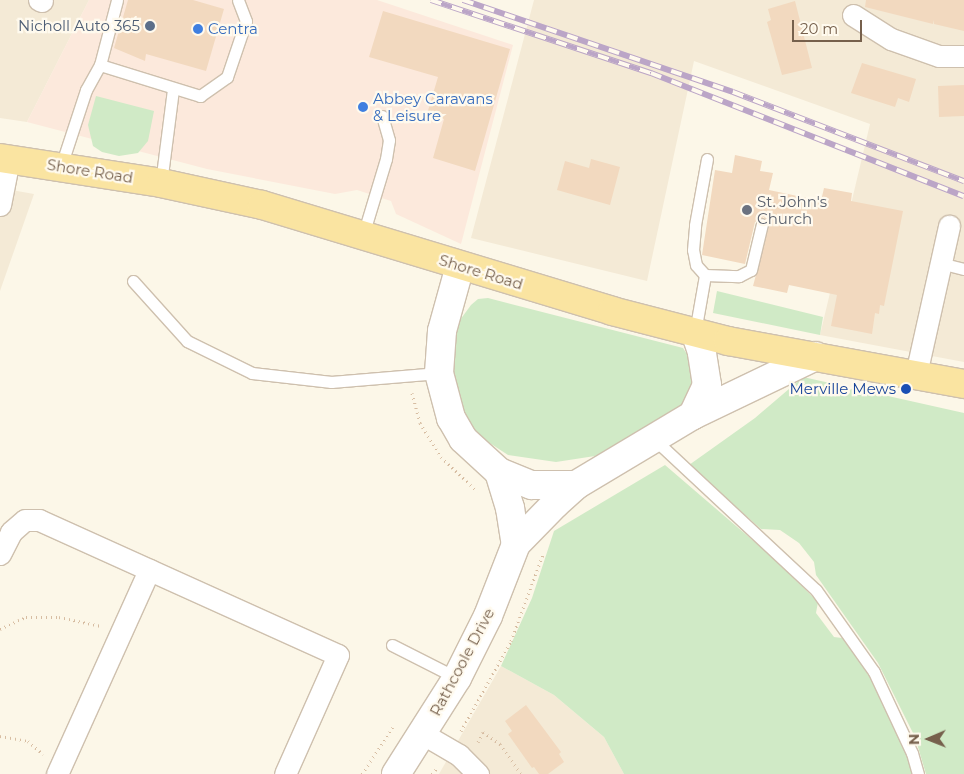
<!DOCTYPE html>
<html>
<head>
<meta charset="utf-8">
<style>
  body { margin:0 }
  #map { position:relative; width:964px; height:774px; overflow:hidden; background:#fcf7e8; font-family:Montserrat,sans-serif }
  div>[style] { position:absolute }
  [style*='--x'] { left:calc(var(--x)*1px); top:calc(var(--y)*1px); width:calc(var(--w)*1px); rotate:calc(var(--a)*1deg) }
  .residential>* { inset:0; background:#f4ead6 }
  .commercial>* { inset:0; background:#fce9dc }
  .green>* { inset:0; background:#d0eac6 }
  .building>* { inset:0; background:#f2d9bf }
  .path>* { height:3px; margin-top:-1.5px; transform-origin:0; background:repeating-linear-gradient(90deg,#d7bda2 0 1px,transparent 0 5px) }
  .roads { filter:drop-shadow(1px 0 #cec0ae) drop-shadow(-1px 0 #cec0ae) drop-shadow(0 1px #cec0ae) drop-shadow(0 -1px #cec0ae) }
  .lane>* { height:11px; margin:-5.5px; padding:0 5.5px; transform-origin:5.5px; border-radius:5.5px; background:#fff }
  .street>* { height:21px; margin:-10.5px; padding:0 10.5px; transform-origin:10.5px; border-radius:10.5px; background:#fff }
  .secondary>* { height:28px; margin:-14px; padding:0 14px; transform-origin:14px; border-radius:14px; background:#fff }
  .primary>* { height:28px; margin:-14px; padding:0 14px; transform-origin:14px; border-radius:14px; background:#fae4a1 }
  .rail>* { height:5.5px; margin-top:-2.75px; transform-origin:0; background:repeating-linear-gradient(90deg,#fffaee 0 11px,#bba5c7 0 22px); box-sizing:border-box; border-block:1px solid #bba5c7 }
  .dots>* { width:14px; height:14px; translate:-50% -50%; box-sizing:border-box; border:2px solid #fffaee; border-radius:50% }
  span { translate:-50% -50%; white-space:nowrap; text-align:center; line-height:1.15; -webkit-text-stroke:4.5px #fffaee; paint-order:stroke }
  .service-label { font-size:15px; color:#4e5e75 }
  .right { translate:-100% -50%; text-align:right }
  .shop-label { font-size:15px; color:#366cbe }
  .left { translate:0 -50%; text-align:left }
  .street-label { font-size:15px; color:#76604c }
  .worship-label { font-size:15px; color:#5b616d }
  .transit-label { font-size:15px; color:#164399 }
  .north { position:absolute; left:904px; top:714px; width:50px; height:50px; -webkit-text-stroke:4px #fffaee; paint-order:stroke; rotate:269deg; font-size:14px; font-weight:700; line-height:20px; text-align:center; color:#76604c }
  .north::after { content:''; display:block; margin:auto; width:18px; height:22px; background:#76604c; clip-path:polygon(50% 0,100% 100%,50% 72%,0 100%) }
  .scale { position:absolute; left:792px; top:20px; width:70px; height:22px; box-sizing:border-box; border:2px solid #76604c; border-top:0; padding-left:6px; font-size:15px; line-height:18px; white-space:nowrap; color:#76604c; -webkit-text-stroke:4px #fffaee; paint-order:stroke }
</style>
</head>
<body>
<div id="map">
  <div class="residential">
    <div style="clip-path:polygon(0 0,89px 0,27px 122px,0 118px)"></div>
    <div style="clip-path:polygon(534px 0,964px 0,964px 362px,820px 335px,870px 124px,694px 61px,647px 281px,471px 238px)"></div>
    <div style="clip-path:polygon(0 188px,34px 194px,0 291px)"></div>
    <div style="clip-path:polygon(501px 666px,554px 695px,604px 737px,624px 774px,439px 774px)"></div>
  </div>
  <div class="commercial">
    <div style="clip-path:polygon(89px 0,377px 0,513px 45px,461px 244px,396px 214px,391px 201px,357px 190px,335px 194px,207px 169px,27px 122px)"></div>
  </div>
  <div class="green">
    <div style="clip-path:polygon(96px 96px,154px 111px,148px 141px,138px 153px,119px 156px,102px 152px,93px 146px,88px 125px)"></div>
    <div style="clip-path:polygon(717px 291px,823px 317px,820px 335px,713px 313px)"></div>
    <div style="clip-path:polygon(488px 298px,683px 348px,690px 359px,697px 386px,686px 405px,612px 449px,595px 456px,556px 462px,508px 455px,476px 434px,466px 420px,455px 392px,450px 365px,451px 343px,460px 320px,471px 305px,478px 299px)"></div>
    <div style="clip-path:polygon(803px 377px,964px 413px,964px 774px,926px 774px,915px 737px,878px 663px,816px 575px,814px 562px,799px 543px,780px 530px,761px 529px,689px 465px,755px 418px)"></div>
    <div style="clip-path:polygon(665px 465px,771px 556px,818px 602px,816px 613px,834px 637px,842px 638px,854px 653px,881px 695px,915px 774px,624px 774px,604px 737px,554px 695px,501px 666px,532px 598px,554px 531px)"></div>
  </div>
  <div class="building">
    <div style="clip-path:polygon(128px 0,193px 0,224px 9px,206px 71px,146px 54px,145px 61px,114px 48px)"></div>
    <div style="clip-path:polygon(866px 0,964px 0,964px 31px,934px 24px,934px 20px,933px 24px,865px 7px)"></div>
    <div style="clip-path:polygon(795px 1px,812px 68px,782px 75px,767px 22px,771px 20px,768px 9px)"></div>
    <div style="clip-path:polygon(383px 11px,510px 49px,475px 171px,433px 158px,444px 119px,427px 114px,438px 77px,369px 57px)"></div>
    <div style="clip-path:polygon(862px 63px,916px 79px,909px 102px,898px 98px,895px 107px,851px 93px)"></div>
    <div style="clip-path:polygon(964px 85px,964px 116px,939px 117px,938px 86px)"></div>
    <div style="clip-path:polygon(735px 155px,762px 161px,760px 171px,773px 173px,769px 190px,821px 201px,824px 188px,852px 193px,851px 201px,903px 211px,884px 306px,880px 305px,879px 314px,875px 313px,872px 334px,831px 326px,837px 295px,789px 285px,787px 293px,753px 286px,769px 226px,764px 217px,755px 222px,745px 264px,702px 255px,715px 170px,732px 173px)"></div>
    <div style="clip-path:polygon(591px 159px,620px 167px,610px 205px,557px 190px,565px 161px,589px 168px)"></div>
    <div style="clip-path:polygon(526px 705px,561px 752px,559px 754px,564px 762px,548px 774px,539px 774px,534px 767px,532px 768px,508px 734px,512px 731px,505px 721px)"></div>
  </div>
  <div class="path">
    <div style="--x:412;--y:393;--w:31;--a:75"></div>
    <div style="--x:420;--y:423;--w:40;--a:58"></div>
    <div style="--x:441;--y:457;--w:50;--a:43.4"></div>
    <div style="--x:0;--y:629;--w:29;--a:-25"></div>
    <div style="--x:26;--y:617;--w:33;--a:0"></div>
    <div style="--x:59;--y:617;--w:43;--a:12.1"></div>
    <div style="--x:461;--y:731;--w:103;--a:-60.9"></div>
    <div style="--x:511;--y:641;--w:93;--a:-69.8"></div>
    <div style="--x:0;--y:736;--w:28;--a:10"></div>
    <div style="--x:28;--y:741;--w:20;--a:41"></div>
    <div style="--x:478;--y:742;--w:11;--a:-63"></div>
    <div style="--x:483;--y:732;--w:21;--a:35"></div>
    <div style="--x:500;--y:744;--w:37;--a:55"></div>
    <div style="--x:362;--y:774;--w:56;--a:-56.6"></div>
    <div style="--x:432;--y:774;--w:8;--a:-50"></div>
  </div>
  <div class="roads">
    <div class="lane">
      <div style="--x:100;--y:65;--w:105;--a:17.2"></div>
      <div style="--x:200;--y:96;--w:33;--a:-35"></div>
      <div style="--x:227;--y:77;--w:59;--a:-71.3"></div>
      <div style="--x:246;--y:21;--w:22;--a:-111"></div>
      <div style="--x:61;--y:166;--w:80;--a:-71.8"></div>
      <div style="--x:86;--y:90;--w:29;--a:-61"></div>
      <div style="--x:100;--y:65;--w:67;--a:-75.3"></div>
      <div style="--x:161;--y:183;--w:95;--a:-82.7"></div>
      <div style="--x:363;--y:235;--w:79;--a:-73.2"></div>
      <div style="--x:386;--y:159;--w:19;--a:-81"></div>
      <div style="--x:389;--y:140;--w:25;--a:-106"></div>
      <div style="--x:940;--y:263;--w:25;--a:14"></div>
      <div style="--x:705;--y:275;--w:34;--a:2"></div>
      <div style="--x:739;--y:276;--w:13;--a:-27"></div>
      <div style="--x:751;--y:270;--w:47;--a:-76.6"></div>
      <div style="--x:133;--y:281;--w:81;--a:48"></div>
      <div style="--x:187;--y:341;--w:72;--a:26.2"></div>
      <div style="--x:252;--y:373;--w:80;--a:6.5"></div>
      <div style="--x:331;--y:382;--w:108;--a:-4.8"></div>
      <div style="--x:695;--y:332;--w:58;--a:-80"></div>
      <div style="--x:705;--y:275;--w:13;--a:-132"></div>
      <div style="--x:696;--y:265;--w:15;--a:-101"></div>
      <div style="--x:693;--y:250;--w:25;--a:-85"></div>
      <div style="--x:695;--y:225;--w:67;--a:-79.7"></div>
      <div style="--x:654;--y:439;--w:221;--a:43"></div>
      <div style="--x:816;--y:590;--w:100;--a:54.7"></div>
      <div style="--x:874;--y:672;--w:89;--a:64.9"></div>
      <div style="--x:912;--y:753;--w:22;--a:74"></div>
      <div style="--x:392;--y:645;--w:73;--a:26.9"></div>
    </div>
    <div class="street">
      <div style="--x:39;--y:0;--w:3;--a:18"></div>
      <div style="--x:853;--y:15;--w:45;--a:32.3"></div>
      <div style="--x:891;--y:39;--w:51;--a:19.5"></div>
      <div style="--x:939;--y:56;--w:25;--a:0"></div>
      <div style="--x:0;--y:205;--w:47;--a:-78.9"></div>
      <div style="--x:916;--y:374;--w:152;--a:-77.4"></div>
      <div style="--x:0;--y:554;--w:25;--a:-63"></div>
      <div style="--x:11;--y:532;--w:18;--a:-41"></div>
      <div style="--x:25;--y:520;--w:14;--a:0"></div>
      <div style="--x:39;--y:520;--w:328;--a:24.3"></div>
      <div style="--x:338;--y:655;--w:130;--a:114"></div>
      <div style="--x:423;--y:734;--w:42;--a:30.3"></div>
      <div style="--x:459;--y:755;--w:27;--a:45"></div>
      <div style="--x:57;--y:774;--w:224;--a:-65.7"></div>
    </div>
    <div class="secondary">
      <div style="--x:460;--y:266;--w:67;--a:105.5"></div>
      <div style="--x:442;--y:331;--w:42;--a:94.1"></div>
      <div style="--x:439;--y:373;--w:47;--a:75.1"></div>
      <div style="--x:451;--y:418;--w:24;--a:60"></div>
      <div style="--x:463;--y:439;--w:49;--a:42.5"></div>
      <div style="--x:499;--y:472;--w:35;--a:22"></div>
      <div style="--x:532;--y:485;--w:44;--a:0"></div>
      <div style="--x:693;--y:415;--w:33;--a:-65"></div>
      <div style="--x:707;--y:385;--w:33;--a:-99"></div>
      <div style="--x:702;--y:352;--w:21;--a:-109"></div>
      <div style="--x:499;--y:472;--w:38;--a:73"></div>
      <div style="--x:510;--y:508;--w:36;--a:81"></div>
      <div style="--x:396;--y:774;--w:114;--a:-57.6"></div>
      <div style="--x:457;--y:678;--w:69;--a:-63.4"></div>
      <div style="--x:488;--y:616;--w:77;--a:-68.7"></div>
      <div style="--x:516;--y:544;--w:56;--a:-45.7"></div>
      <div style="--x:555;--y:504;--w:28;--a:-42"></div>
      <div style="--x:576;--y:485;--w:136;--a:-30.9"></div>
      <div style="--x:693;--y:415;--w:136;--a:-25.6"></div>
    </div>
    <div class="primary">
      <div style="--x:0;--y:158;--w:163;--a:8.8"></div>
      <div style="--x:161;--y:183;--w:103;--a:12.3"></div>
      <div style="--x:262;--y:205;--w:366;--a:16.8"></div>
      <div style="--x:612;--y:311;--w:120;--a:14.5"></div>
      <div style="--x:728;--y:341;--w:240;--a:10.3"></div>
    </div>
  </div>
  <div class="rail">
    <div style="--x:431;--y:0;--w:232;--a:18.4"></div>
    <div style="--x:651;--y:73;--w:336;--a:21.5"></div>
    <div style="--x:463;--y:0;--w:285;--a:18.8"></div>
    <div style="--x:733;--y:92;--w:248;--a:21.1"></div>
  </div>
  <div class="dots">
    <div style="left:150px;top:26px;background:#5c6f8a"></div>
    <div style="left:198px;top:29px;background:#3f7fe0"></div>
    <div style="left:363px;top:107px;background:#3f7fe0"></div>
    <div style="left:747px;top:210px;background:#6b7280"></div>
    <div style="left:906px;top:389px;background:#1a4fb4"></div>
  </div>
  <div class="service-label">
    <span class="right" style="left:140px;top:26px">Nicholl Auto 365</span>
  </div>
  <div class="shop-label">
    <span class="left" style="left:208px;top:29px">Centra</span>
    <span class="left" style="left:373px;top:107px">Abbey Caravans<br>&amp; Leisure</span>
  </div>
  <div class="street-label">
    <span style="left:90px;top:171px;rotate:9deg">Shore Road</span>
    <span style="left:481px;top:272px;rotate:17deg">Shore Road</span>
    <span style="left:462px;top:662px;rotate:-62deg">Rathcoole Drive</span>
  </div>
  <div class="worship-label">
    <span class="left" style="left:757px;top:210px">St. John's<br>Church</span>
  </div>
  <div class="transit-label">
    <span class="right" style="left:896px;top:389px">Merville Mews</span>
  </div>
  <div class="north">N</div>
  <div class="scale">20 m</div>
</div>
</body>
</html>
